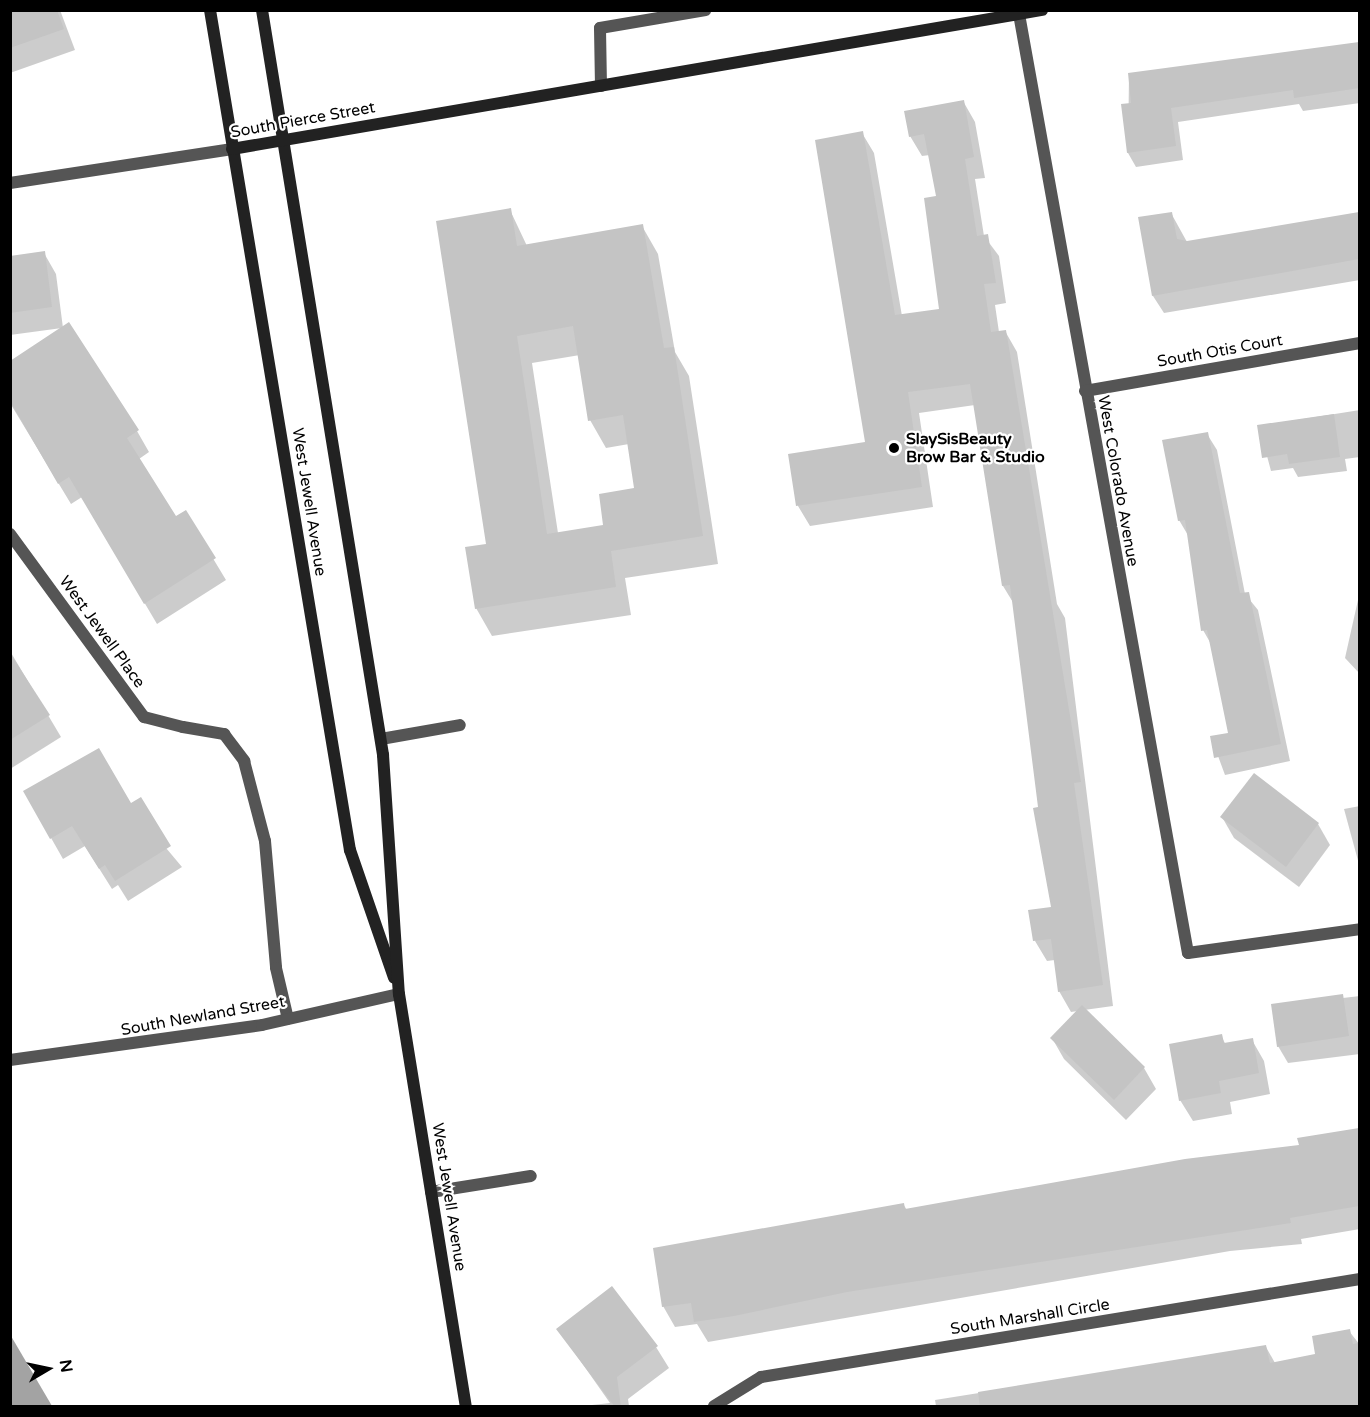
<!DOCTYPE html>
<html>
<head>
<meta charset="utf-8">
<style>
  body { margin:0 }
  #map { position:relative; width:1370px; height:1417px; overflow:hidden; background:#fff; font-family:"Varela Round",sans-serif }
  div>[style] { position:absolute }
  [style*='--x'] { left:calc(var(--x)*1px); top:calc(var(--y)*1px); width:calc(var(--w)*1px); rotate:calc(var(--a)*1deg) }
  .water>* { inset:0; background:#a3a3a3 }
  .shadow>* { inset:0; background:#0003 }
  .building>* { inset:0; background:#c4c4c4 }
  .lane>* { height:12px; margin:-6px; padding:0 6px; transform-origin:6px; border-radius:6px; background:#555 }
  .street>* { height:12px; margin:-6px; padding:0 6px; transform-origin:6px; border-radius:6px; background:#555 }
  .secondary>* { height:12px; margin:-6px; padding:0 6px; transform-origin:6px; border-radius:6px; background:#222 }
  .dots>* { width:16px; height:16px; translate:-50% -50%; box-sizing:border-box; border:3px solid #fff; border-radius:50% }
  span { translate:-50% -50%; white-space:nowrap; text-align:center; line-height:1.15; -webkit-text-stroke:4.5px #fff; paint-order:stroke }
  .street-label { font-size:16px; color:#000 }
  .poi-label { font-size:16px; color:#000; font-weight:700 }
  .left { translate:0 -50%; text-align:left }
  .frame { position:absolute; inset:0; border:12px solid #000; pointer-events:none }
  .north { position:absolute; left:18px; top:1339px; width:60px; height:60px; -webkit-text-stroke:4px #fff; paint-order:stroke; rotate:81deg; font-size:16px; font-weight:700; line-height:24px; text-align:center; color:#000 }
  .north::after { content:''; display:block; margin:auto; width:21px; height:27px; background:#000; clip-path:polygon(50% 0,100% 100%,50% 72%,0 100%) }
</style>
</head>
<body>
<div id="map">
  <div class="water">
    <div style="clip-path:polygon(10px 1336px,11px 1336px,52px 1406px,11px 1406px)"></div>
  </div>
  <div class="shadow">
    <div style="clip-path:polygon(10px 10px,60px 10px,75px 50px,10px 73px)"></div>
    <div style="clip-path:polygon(1360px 44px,1360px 103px,1303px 111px,1299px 104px,1178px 122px,1183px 160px,1136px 167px,1128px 153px,1129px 74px)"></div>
    <div style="clip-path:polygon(963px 101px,975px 122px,985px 178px,975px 179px,984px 236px,999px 256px,1006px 303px,995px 305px,999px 332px,1005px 331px,1017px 352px,1057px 604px,1065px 618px,1113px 1006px,1084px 1010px,1144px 1068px,1156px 1089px,1126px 1120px,1064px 1059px,1052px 1038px,1078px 1011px,1071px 1012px,1059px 991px,1055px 960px,1047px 961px,1035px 941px,1053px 908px,1014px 604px,1003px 586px,975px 405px,919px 413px,933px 507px,810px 526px,798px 506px,790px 455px,866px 443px,862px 133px,874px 153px,902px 316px,941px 310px,938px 197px,930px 155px,922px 156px,910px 136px)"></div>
    <div style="clip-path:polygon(evenodd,510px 210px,527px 246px,642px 226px,658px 254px,675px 352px,689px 376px,718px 564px,625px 578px,631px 615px,492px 636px,476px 608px,488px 545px,510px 210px,580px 355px,590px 420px,606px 448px,629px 444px,636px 490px,605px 526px,558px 533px,532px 363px,580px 355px)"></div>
    <div style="clip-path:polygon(1171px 213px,1187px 242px,1360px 215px,1360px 280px,1164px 313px,1153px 296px)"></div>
    <div style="clip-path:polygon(44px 253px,56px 274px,63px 328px,137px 431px,149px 452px,139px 459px,176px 518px,185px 512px,226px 580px,157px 624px,82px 497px,71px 504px,10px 403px,10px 363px,62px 328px,10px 335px,10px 257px)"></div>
    <div style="clip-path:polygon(1360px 410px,1360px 457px,1345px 459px,1347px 471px,1298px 477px,1293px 468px,1271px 471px,1259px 426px)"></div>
    <div style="clip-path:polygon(1207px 434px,1217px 450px,1245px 594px,1258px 610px,1290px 761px,1225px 775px,1211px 737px,1229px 734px,1211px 644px,1203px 630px,1189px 537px,1179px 520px)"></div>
    <div style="clip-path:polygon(1360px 591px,1360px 674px,1345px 658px)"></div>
    <div style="clip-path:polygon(10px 651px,61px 737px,10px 769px)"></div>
    <div style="clip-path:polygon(1254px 775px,1318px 824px,1330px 845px,1299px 887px,1234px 838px,1222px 817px)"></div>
    <div style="clip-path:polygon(25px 792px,130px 805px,182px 867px,128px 901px,118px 885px,112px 889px,85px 846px,63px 859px)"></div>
    <div style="clip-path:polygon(1360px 806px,1360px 868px,1344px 809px)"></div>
    <div style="clip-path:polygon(1360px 996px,1360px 1054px,1288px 1063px,1278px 1046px,1273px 1006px)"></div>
    <div style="clip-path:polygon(1221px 1036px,1226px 1045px,1252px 1040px,1264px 1061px,1270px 1094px,1230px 1102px,1232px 1114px,1193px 1121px,1180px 1100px)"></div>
    <div style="clip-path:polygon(1360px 1129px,1360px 1229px,1301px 1239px,1302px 1244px,1230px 1251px,708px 1342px,697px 1324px,675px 1327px,663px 1306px,903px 1204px,907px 1210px,1300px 1146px,1299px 1140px)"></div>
    <div style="clip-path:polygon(558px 1329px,656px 1347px,669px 1368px,628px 1399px,629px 1406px,583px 1406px,610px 1403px)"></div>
    <div style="clip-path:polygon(1349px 1331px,1360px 1345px,1360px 1406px,936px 1406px,935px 1400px,1266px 1347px,1275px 1363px,1316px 1355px)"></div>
  </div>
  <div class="building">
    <div style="clip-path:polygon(10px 10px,57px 10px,64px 29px,10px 48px)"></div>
    <div style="clip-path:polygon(1359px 42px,1359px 88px,1294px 98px,1293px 90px,1171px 108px,1176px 146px,1127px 153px,1121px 104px,1131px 103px,1128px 73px)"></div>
    <div style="clip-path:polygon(964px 100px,974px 157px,965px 159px,977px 236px,988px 234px,996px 283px,984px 284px,991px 332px,1006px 330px,1081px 782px,1074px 783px,1103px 985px,1058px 992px,1051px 939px,1033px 941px,1028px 910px,1051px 907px,1033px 808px,1038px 807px,1010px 585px,1002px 586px,970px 384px,908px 392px,922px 487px,796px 506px,788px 454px,865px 442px,815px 140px,863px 131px,895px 315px,939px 309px,924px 198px,936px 196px,924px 134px,909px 137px,904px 111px)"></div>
    <div style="clip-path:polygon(evenodd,511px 208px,517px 246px,643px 224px,664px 348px,674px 347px,703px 536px,611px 551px,616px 587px,475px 609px,465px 547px,486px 544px,436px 221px,511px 208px,573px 326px,588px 421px,623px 415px,634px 488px,599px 494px,603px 525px,547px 534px,517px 336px,573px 326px)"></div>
    <div style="clip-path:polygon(1172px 212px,1177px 239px,1187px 241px,1359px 212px,1359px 259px,1152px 296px,1138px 217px)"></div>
    <div style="clip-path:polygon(45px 251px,52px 307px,10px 313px,10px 256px)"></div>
    <div style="clip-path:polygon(69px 322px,139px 430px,127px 438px,176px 516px,186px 510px,216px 558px,144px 604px,69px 477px,58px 484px,10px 401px,10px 361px)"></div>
    <div style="clip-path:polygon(1334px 414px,1340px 457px,1289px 464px,1287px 454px,1262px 458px,1257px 425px)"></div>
    <div style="clip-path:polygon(1208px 432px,1240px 593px,1249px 592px,1281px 744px,1214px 758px,1210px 736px,1228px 733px,1207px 630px,1201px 631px,1185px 520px,1178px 521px,1162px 440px)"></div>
    <div style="clip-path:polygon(10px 653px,50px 715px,10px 740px)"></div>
    <div style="clip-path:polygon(99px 748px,131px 803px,141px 797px,171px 846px,115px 881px,105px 865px,99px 869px,72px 826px,50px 839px,23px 791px)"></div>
    <div style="clip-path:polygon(1254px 773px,1319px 823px,1286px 867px,1220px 817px)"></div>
    <div style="clip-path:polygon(1343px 994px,1349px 1036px,1277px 1047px,1271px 1004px)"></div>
    <div style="clip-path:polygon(1082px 1005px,1145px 1067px,1114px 1100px,1050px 1038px)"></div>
    <div style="clip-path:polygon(1222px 1034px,1224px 1043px,1253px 1038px,1259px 1073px,1219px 1081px,1221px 1093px,1179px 1101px,1169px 1044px)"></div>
    <div style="clip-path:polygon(1359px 1128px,1359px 1206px,1290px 1218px,1291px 1223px,847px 1292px,734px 1316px,694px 1322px,691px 1303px,662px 1307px,653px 1248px,904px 1203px,905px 1209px,1185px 1159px,1299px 1145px,1297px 1138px)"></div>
    <div style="clip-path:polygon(612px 1286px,658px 1346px,617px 1377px,621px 1407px,615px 1407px,556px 1329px)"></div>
    <div style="clip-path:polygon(1350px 1329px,1353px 1344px,1359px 1343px,1359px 1407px,980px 1407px,978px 1392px,1266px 1345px,1270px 1363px,1315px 1354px,1312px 1336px)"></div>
  </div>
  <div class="lane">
    <div style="--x:183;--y:727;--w:42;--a:9.7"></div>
    <div style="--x:224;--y:734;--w:34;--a:53"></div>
    <div style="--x:244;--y:761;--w:83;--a:75.3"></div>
    <div style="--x:265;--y:841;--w:127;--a:85"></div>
    <div style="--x:276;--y:968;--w:52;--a:76.8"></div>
    <div style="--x:381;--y:739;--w:80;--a:-10"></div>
    <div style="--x:431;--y:1192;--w:101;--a:-9.1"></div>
  </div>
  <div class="street">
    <div style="--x:1019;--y:14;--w:954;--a:79.8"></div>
    <div style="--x:1188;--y:953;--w:174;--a:-7.9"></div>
    <div style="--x:601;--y:86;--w:58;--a:-91"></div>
    <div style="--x:600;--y:28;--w:107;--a:-9.7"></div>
    <div style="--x:10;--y:183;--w:225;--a:-8.7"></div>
    <div style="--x:1085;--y:391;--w:279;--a:-9.9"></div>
    <div style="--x:10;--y:534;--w:227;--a:53.8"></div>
    <div style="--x:144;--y:717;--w:40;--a:14.4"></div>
    <div style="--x:10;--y:1060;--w:254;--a:-7.9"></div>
    <div style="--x:262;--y:1025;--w:140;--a:-12.8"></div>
    <div style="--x:714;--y:1406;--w:55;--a:-31.7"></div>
    <div style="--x:761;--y:1377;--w:607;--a:-9.29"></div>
  </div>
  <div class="secondary">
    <div style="--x:210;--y:10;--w:852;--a:80.54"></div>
    <div style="--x:350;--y:850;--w:135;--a:71"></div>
    <div style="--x:262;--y:10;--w:755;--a:80.77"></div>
    <div style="--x:383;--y:755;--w:240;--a:86.2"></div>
    <div style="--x:399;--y:994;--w:417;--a:80.8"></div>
    <div style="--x:232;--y:149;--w:822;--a:-9.74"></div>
  </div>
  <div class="dots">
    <div style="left:894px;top:448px;background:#000"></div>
  </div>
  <div class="street-label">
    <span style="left:303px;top:120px;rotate:-10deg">South Pierce Street</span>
    <span style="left:1220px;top:351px;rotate:-10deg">South Otis Court</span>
    <span style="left:1118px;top:481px;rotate:80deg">West Colorado Avenue</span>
    <span style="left:309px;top:502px;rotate:81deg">West Jewell Avenue</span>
    <span style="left:102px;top:632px;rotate:54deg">West Jewell Place</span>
    <span style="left:203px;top:1016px;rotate:-10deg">South Newland Street</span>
    <span style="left:449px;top:1197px;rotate:81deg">West Jewell Avenue</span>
    <span style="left:1030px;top:1317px;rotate:-9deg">South Marshall Circle</span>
  </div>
  <div class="poi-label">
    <span class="left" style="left:906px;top:448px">SlaySisBeauty<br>Brow Bar &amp; Studio</span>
  </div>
  <div class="frame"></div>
  <div class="north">N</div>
</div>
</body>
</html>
